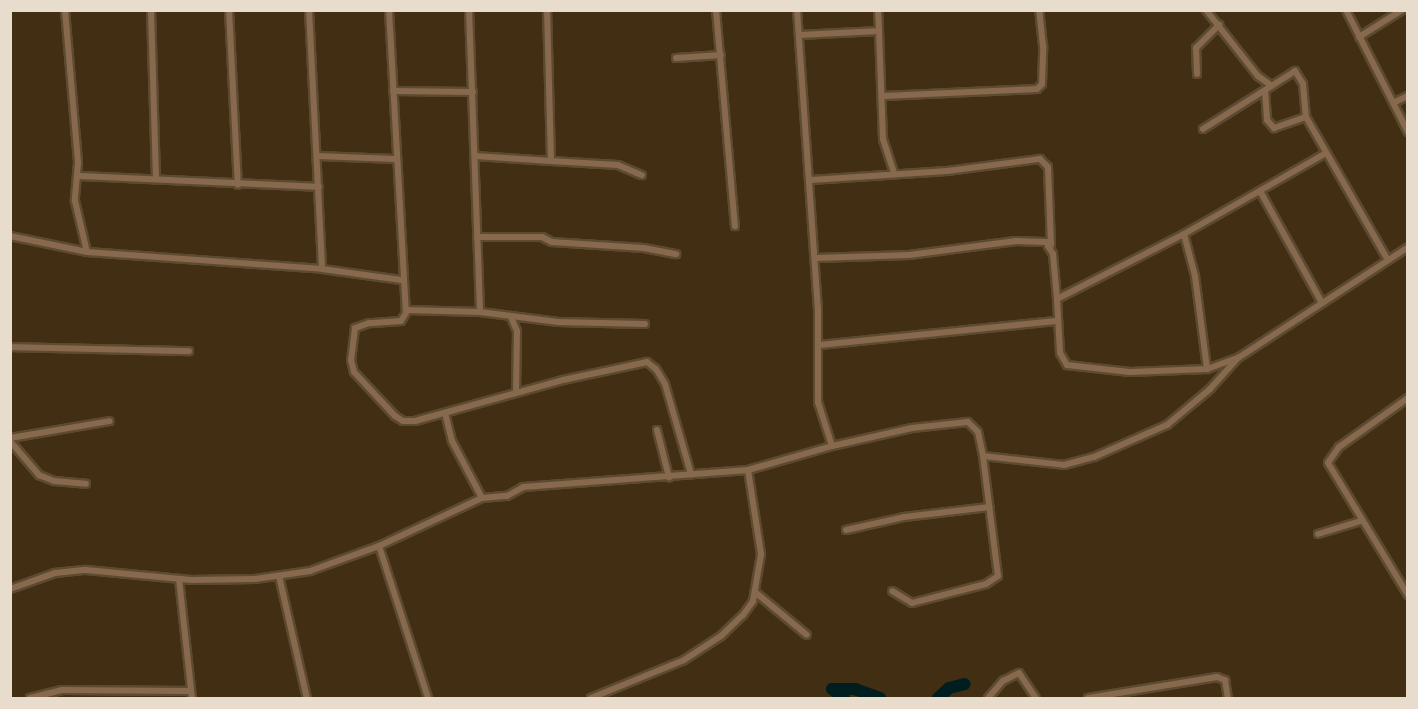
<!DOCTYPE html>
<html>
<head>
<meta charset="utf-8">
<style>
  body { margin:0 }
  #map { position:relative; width:1418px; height:709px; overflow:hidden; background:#412e13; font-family:"Fira Sans",sans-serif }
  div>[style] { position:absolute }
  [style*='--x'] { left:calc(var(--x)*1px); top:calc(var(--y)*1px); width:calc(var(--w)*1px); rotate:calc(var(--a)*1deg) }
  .river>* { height:12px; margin:-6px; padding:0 6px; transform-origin:6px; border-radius:6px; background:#001d20 }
  .roads { filter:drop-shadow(2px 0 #5c4a31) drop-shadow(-2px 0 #5c4a31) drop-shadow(0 2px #5c4a31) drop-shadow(0 -2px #5c4a31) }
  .minor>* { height:6px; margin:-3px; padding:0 3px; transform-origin:3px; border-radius:3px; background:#87694d }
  span { translate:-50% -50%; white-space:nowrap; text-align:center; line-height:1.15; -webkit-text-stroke:6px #362408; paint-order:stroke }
  .frame { position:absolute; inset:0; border:12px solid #e8dccd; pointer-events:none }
</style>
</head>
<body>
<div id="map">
  <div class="river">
    <div style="--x:844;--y:698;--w:15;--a:-143"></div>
    <div style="--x:832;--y:689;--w:23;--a:0"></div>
    <div style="--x:855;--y:689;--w:27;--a:20"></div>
    <div style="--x:938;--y:698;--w:15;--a:-42"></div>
    <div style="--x:949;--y:688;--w:16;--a:-14"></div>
  </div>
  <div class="roads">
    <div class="minor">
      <div style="--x:65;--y:10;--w:154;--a:85.1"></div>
      <div style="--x:78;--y:163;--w:38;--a:95"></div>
      <div style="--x:75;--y:201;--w:52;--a:76.8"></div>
      <div style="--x:151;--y:10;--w:169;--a:88.3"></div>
      <div style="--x:229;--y:10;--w:175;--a:87.1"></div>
      <div style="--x:309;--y:10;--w:259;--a:87.1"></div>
      <div style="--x:389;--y:10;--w:303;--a:86.8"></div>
      <div style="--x:406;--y:313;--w:9;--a:122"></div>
      <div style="--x:401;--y:321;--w:32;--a:176"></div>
      <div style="--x:369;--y:323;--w:15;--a:160"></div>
      <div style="--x:355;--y:328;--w:32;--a:97"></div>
      <div style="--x:351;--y:360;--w:12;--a:76"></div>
      <div style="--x:354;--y:372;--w:60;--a:47"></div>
      <div style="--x:395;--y:416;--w:9;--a:32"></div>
      <div style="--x:403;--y:421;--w:12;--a:0"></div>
      <div style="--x:415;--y:421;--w:154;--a:-15.5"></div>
      <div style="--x:563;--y:380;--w:86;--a:-12.1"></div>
      <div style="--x:647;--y:362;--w:11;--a:38"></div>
      <div style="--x:656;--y:369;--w:17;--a:59"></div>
      <div style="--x:665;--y:384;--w:94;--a:73.9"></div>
      <div style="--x:469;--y:10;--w:302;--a:87.9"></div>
      <div style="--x:716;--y:10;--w:217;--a:85"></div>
      <div style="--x:797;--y:10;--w:298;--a:86"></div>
      <div style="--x:818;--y:307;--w:95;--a:90"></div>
      <div style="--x:818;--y:402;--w:46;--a:72.3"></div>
      <div style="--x:878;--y:10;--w:21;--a:87"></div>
      <div style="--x:1206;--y:10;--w:84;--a:51.8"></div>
      <div style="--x:1258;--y:76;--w:17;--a:36"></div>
      <div style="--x:1346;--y:10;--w:137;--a:63.1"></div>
      <div style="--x:799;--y:35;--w:80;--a:-2.9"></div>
      <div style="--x:879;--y:31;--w:108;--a:87.9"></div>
      <div style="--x:883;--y:139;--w:35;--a:72"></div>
      <div style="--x:1359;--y:37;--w:51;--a:-32.1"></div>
      <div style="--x:676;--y:58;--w:45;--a:-3.8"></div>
      <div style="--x:1197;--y:74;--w:26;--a:-92"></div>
      <div style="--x:1196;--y:48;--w:33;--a:-45"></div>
      <div style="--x:1265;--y:90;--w:30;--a:86"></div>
      <div style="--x:1267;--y:120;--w:11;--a:49"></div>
      <div style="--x:1274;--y:128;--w:34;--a:-19"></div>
      <div style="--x:393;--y:91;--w:80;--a:0.7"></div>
      <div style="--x:884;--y:96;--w:153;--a:-2.6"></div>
      <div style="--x:1037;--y:89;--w:7;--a:-45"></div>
      <div style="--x:1042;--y:84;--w:38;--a:-88"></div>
      <div style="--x:1043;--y:46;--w:36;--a:-96"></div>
      <div style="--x:1395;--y:102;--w:14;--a:-25"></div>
      <div style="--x:1203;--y:129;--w:109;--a:-32.2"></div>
      <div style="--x:1295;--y:71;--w:15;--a:58"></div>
      <div style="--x:1303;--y:84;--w:33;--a:85"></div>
      <div style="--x:1306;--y:117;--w:165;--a:60.2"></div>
      <div style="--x:317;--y:156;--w:78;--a:2.2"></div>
      <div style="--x:475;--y:156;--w:76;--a:3.8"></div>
      <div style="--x:551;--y:161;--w:151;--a:-91.5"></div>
      <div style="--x:551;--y:161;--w:67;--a:3.4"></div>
      <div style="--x:618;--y:165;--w:26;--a:23"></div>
      <div style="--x:78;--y:176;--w:241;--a:2.6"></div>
      <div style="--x:811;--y:180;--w:136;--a:-3.8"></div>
      <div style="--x:947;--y:171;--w:94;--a:-7.4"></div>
      <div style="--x:1040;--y:159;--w:11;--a:45"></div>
      <div style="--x:1048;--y:167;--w:78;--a:87.8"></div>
      <div style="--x:1260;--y:191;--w:128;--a:61"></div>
      <div style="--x:1184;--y:234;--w:163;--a:-29.7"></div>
      <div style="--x:10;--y:236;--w:79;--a:11.7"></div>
      <div style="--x:87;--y:252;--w:236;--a:4.1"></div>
      <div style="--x:322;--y:269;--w:80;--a:7.9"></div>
      <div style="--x:477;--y:237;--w:65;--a:0"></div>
      <div style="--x:542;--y:237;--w:11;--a:27"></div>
      <div style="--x:552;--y:242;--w:92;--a:3.7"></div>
      <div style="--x:644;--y:248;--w:33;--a:11"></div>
      <div style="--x:816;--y:258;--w:93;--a:-1.8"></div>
      <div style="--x:909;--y:255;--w:108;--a:-7.5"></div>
      <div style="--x:1016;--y:241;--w:35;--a:2"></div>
      <div style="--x:1051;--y:242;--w:5;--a:127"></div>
      <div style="--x:1048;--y:246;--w:9;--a:58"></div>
      <div style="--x:1053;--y:254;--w:45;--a:84.9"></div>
      <div style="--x:1057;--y:299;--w:143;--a:-27.1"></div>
      <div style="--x:1184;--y:234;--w:43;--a:75.3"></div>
      <div style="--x:1195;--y:276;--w:94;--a:82.6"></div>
      <div style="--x:1207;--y:369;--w:33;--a:-20"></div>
      <div style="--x:1238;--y:358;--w:203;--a:-33.1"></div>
      <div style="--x:1057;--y:299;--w:54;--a:86.8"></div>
      <div style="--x:1060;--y:353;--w:14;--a:60"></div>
      <div style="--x:1067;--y:365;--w:63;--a:6.3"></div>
      <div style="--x:1130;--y:372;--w:77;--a:-2.2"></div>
      <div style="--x:406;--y:310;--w:74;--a:1.5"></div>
      <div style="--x:480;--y:312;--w:79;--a:7.3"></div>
      <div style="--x:558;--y:322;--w:87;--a:1.3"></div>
      <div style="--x:511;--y:317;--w:15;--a:67"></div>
      <div style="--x:517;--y:331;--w:61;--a:90.9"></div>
      <div style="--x:820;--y:345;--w:239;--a:-5.8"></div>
      <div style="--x:10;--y:347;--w:179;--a:1.3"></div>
      <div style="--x:1408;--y:398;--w:85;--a:144.6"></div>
      <div style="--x:1339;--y:447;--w:19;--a:125"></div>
      <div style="--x:1328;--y:463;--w:154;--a:58.8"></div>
      <div style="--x:445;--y:413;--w:29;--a:76"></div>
      <div style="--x:452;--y:441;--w:64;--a:62.2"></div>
      <div style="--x:657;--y:430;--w:49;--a:75.7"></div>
      <div style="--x:10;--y:438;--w:101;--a:-9.6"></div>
      <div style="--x:10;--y:441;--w:45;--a:49.5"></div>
      <div style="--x:39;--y:475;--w:16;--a:22"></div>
      <div style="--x:54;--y:481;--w:32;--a:5"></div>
      <div style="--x:983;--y:456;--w:81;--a:6.3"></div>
      <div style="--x:1064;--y:465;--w:31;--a:-15"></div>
      <div style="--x:1094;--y:457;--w:80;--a:-23.7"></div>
      <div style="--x:1167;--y:425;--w:56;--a:-39.9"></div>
      <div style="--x:1210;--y:389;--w:39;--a:-48"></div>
      <div style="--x:846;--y:530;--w:59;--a:-12.6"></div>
      <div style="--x:904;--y:517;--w:86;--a:-6.7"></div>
      <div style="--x:1318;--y:534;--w:45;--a:-16.8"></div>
      <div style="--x:379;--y:546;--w:160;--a:72.1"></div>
      <div style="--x:279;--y:576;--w:125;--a:77.1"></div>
      <div style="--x:179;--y:579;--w:120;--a:83.8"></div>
      <div style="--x:10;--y:589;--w:48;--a:-19.6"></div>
      <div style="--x:55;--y:573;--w:31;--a:-6"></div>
      <div style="--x:86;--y:570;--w:106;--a:5.4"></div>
      <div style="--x:192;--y:580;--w:63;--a:-0.9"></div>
      <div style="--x:255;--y:579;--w:56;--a:-8.3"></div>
      <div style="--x:310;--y:571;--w:73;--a:-19.9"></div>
      <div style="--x:379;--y:546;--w:114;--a:-25"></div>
      <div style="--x:482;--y:498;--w:25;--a:-5"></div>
      <div style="--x:507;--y:496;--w:18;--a:-29"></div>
      <div style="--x:523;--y:487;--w:226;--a:-4.3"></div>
      <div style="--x:748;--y:470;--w:87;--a:-15.9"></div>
      <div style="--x:832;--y:446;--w:82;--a:-12.7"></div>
      <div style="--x:912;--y:428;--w:56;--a:-6.1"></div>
      <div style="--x:968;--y:422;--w:14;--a:45"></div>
      <div style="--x:978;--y:432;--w:25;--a:78"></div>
      <div style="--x:983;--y:456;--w:121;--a:82.9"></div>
      <div style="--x:998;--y:576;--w:14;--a:146"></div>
      <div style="--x:986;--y:584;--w:76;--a:165.6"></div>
      <div style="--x:912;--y:603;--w:23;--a:-149"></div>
      <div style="--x:755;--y:592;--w:67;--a:39.6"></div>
      <div style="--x:30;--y:698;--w:33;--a:-14"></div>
      <div style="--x:62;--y:690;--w:129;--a:0.4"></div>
      <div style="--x:591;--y:698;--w:100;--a:-22.2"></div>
      <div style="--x:684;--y:660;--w:44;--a:-33"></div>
      <div style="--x:721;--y:636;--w:30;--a:-44"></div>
      <div style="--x:743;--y:615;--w:17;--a:-54"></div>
      <div style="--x:753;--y:601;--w:48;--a:-80.3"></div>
      <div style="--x:761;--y:554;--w:85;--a:-98.8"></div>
      <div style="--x:988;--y:698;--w:23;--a:-49"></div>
      <div style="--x:1003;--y:681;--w:18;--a:-27"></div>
      <div style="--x:1019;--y:673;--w:30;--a:56"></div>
      <div style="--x:1088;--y:698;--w:131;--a:-9.2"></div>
      <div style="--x:1217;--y:677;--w:9;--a:21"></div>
      <div style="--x:1225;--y:680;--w:18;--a:81"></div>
    </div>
  </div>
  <div class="frame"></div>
</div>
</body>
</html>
